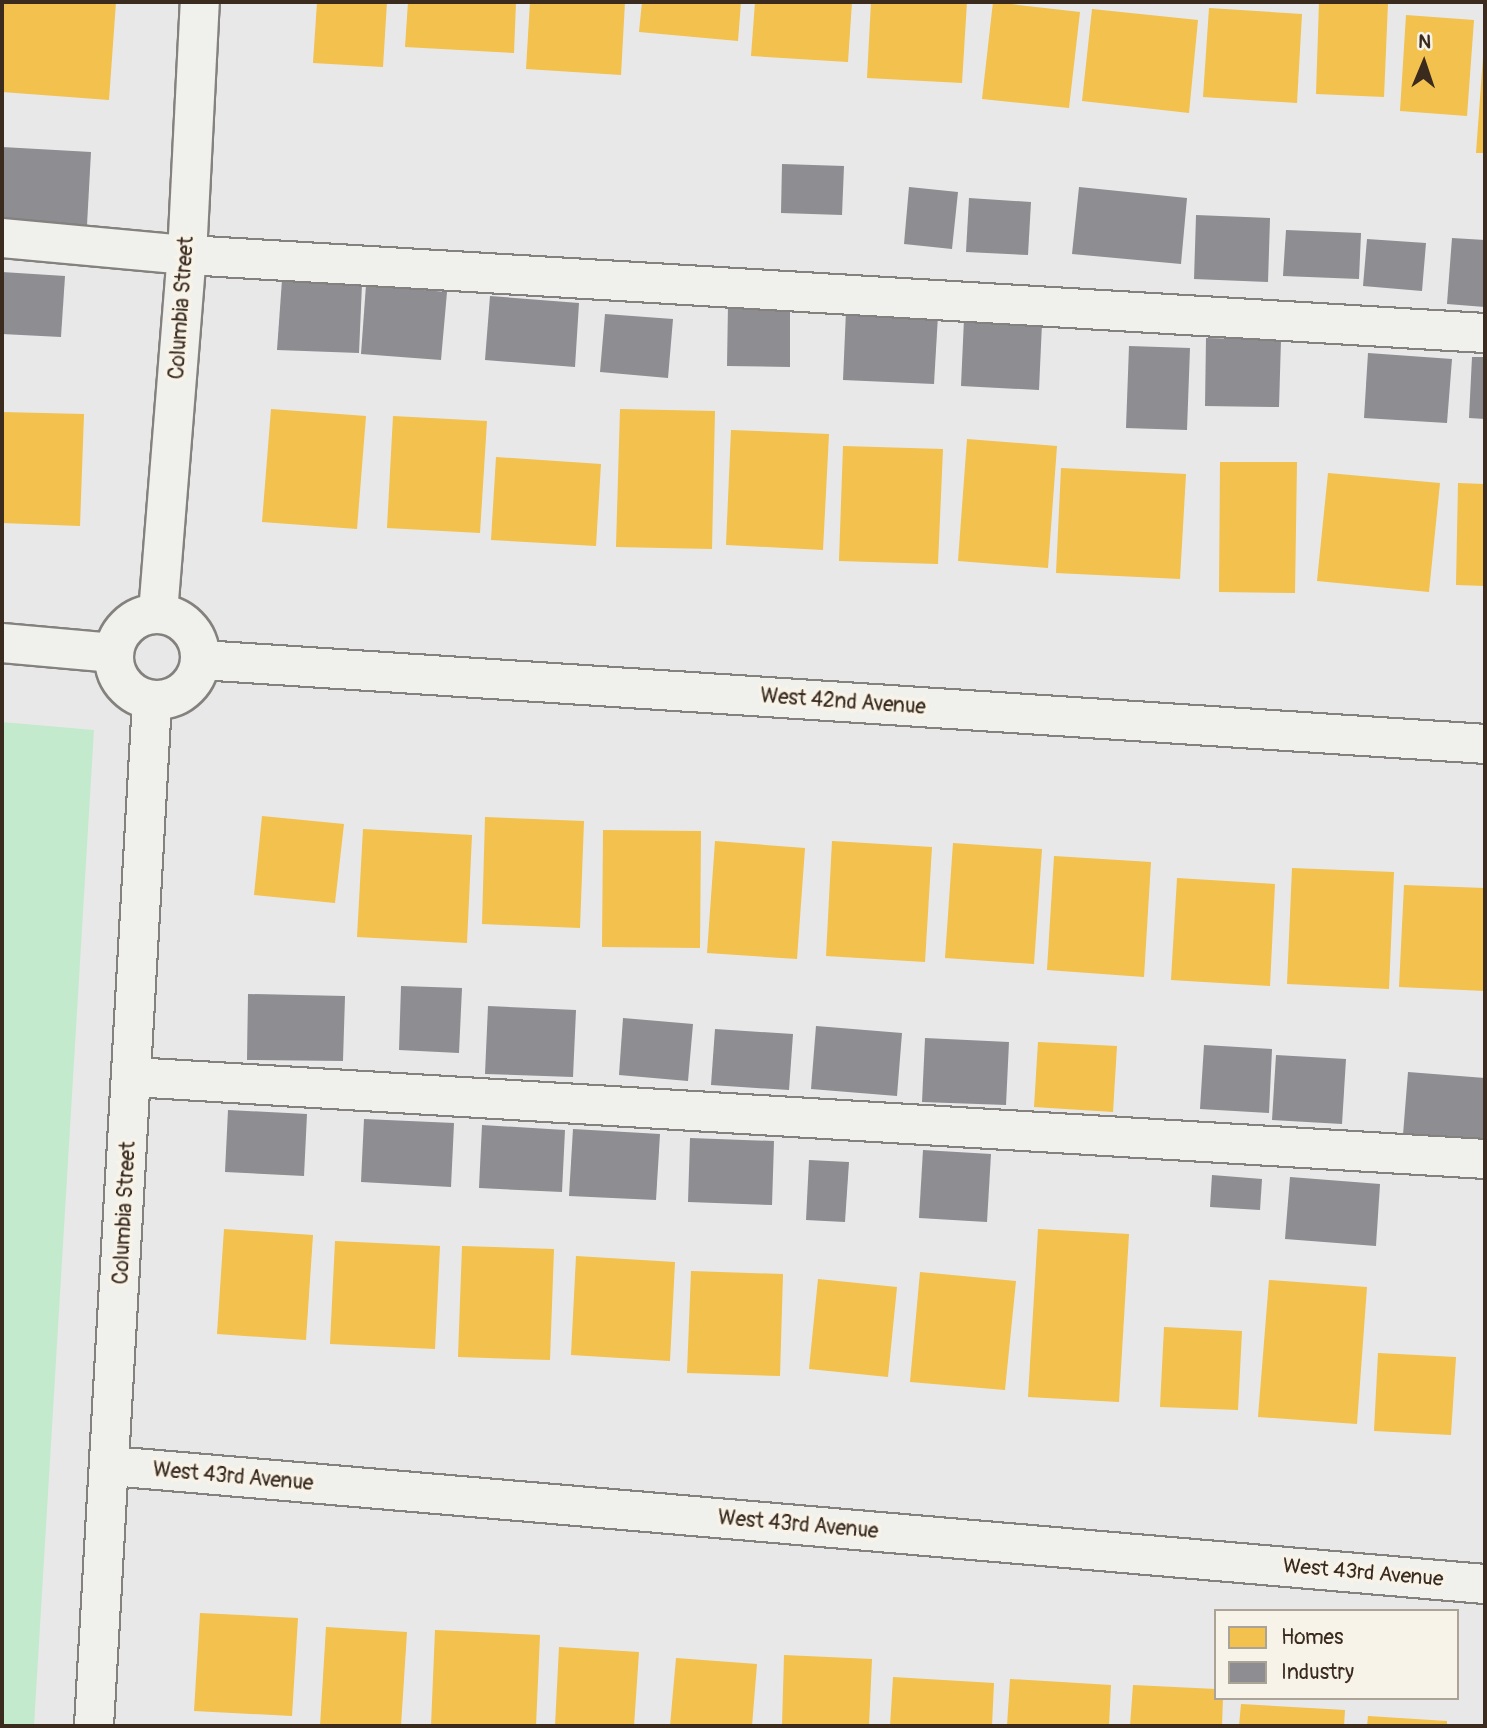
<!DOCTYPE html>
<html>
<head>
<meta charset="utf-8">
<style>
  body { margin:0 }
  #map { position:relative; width:1487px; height:1728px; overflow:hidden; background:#e8e8e8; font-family:Pangolin,sans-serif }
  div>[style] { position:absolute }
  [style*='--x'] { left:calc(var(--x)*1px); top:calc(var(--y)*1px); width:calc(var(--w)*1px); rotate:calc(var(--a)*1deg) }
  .green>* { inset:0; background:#c4eace }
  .homes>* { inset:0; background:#f2c14e }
  .industry>* { inset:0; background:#8d8d92 }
  .roads { filter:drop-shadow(2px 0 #84817e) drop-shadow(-2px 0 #84817e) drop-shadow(0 2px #84817e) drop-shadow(0 -2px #84817e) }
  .minor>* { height:38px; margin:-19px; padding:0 19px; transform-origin:19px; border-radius:19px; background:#f0f0ec }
  .minor>.ring { margin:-19px; padding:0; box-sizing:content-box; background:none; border:38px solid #f0f0ec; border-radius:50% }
  span { translate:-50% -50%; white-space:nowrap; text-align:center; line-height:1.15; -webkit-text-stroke:7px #f7f3e8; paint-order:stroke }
  .street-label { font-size:21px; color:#3b2a1e }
  .frame { position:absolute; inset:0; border:4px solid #3b2a1e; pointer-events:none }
  .legend { position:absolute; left:1214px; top:1609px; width:245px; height:91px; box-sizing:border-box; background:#f7f3e8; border:2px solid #aca397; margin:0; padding:9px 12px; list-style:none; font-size:21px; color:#3b2a1e }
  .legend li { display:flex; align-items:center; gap:14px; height:35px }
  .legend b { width:35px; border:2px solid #aca397 }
  .north { position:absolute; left:1389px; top:28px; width:70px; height:70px; -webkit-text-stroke:5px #f7f3e8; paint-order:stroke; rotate:2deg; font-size:19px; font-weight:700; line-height:28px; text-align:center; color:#3b2a1e }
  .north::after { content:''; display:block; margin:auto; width:24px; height:32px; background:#3b2a1e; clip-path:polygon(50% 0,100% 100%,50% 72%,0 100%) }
</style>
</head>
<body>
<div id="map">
  <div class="green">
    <div style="clip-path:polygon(2px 722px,94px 730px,34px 1726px,2px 1726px)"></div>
  </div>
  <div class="homes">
    <div style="clip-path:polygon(2px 2px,116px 2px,109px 100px,2px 92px)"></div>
    <div style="clip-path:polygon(317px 2px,387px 2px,383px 67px,313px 63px)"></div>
    <div style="clip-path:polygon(408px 2px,516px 2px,514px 53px,405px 47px)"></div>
    <div style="clip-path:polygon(530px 2px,625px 2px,621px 75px,526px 69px)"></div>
    <div style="clip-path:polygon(642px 2px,741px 2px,738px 41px,639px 32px)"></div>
    <div style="clip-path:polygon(755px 2px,852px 2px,848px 62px,751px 56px)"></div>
    <div style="clip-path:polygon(871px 2px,967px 2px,962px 83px,867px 78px)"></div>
    <div style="clip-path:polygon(993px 2px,1080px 12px,1069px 108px,982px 99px)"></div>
    <div style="clip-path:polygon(1319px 2px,1388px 3px,1384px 97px,1316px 94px)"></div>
    <div style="clip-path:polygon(1209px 8px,1302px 14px,1297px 103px,1203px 97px)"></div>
    <div style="clip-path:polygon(1092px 9px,1198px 20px,1189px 113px,1082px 101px)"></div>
    <div style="clip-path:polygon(1406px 15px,1474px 20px,1467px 116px,1400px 111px)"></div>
    <div style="clip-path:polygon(1483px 57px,1485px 57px,1485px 153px,1476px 153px)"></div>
    <div style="clip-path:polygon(271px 409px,366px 416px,357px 529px,262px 522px)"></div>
    <div style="clip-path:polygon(620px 409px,715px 411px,712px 549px,616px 547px)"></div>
    <div style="clip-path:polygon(2px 412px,84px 414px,80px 526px,2px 523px)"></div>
    <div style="clip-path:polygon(393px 416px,487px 421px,480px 533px,387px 528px)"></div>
    <div style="clip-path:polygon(731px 430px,829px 434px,823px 550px,726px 545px)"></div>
    <div style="clip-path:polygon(967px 439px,1057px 446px,1048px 568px,958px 561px)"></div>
    <div style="clip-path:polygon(843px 446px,943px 449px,938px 564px,839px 561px)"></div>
    <div style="clip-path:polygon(496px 457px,601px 464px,596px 546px,491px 540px)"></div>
    <div style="clip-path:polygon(1220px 462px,1297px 462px,1295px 593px,1219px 592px)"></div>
    <div style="clip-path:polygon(1061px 468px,1186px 474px,1180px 579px,1056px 573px)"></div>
    <div style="clip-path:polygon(1328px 473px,1440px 483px,1429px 592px,1317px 581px)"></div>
    <div style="clip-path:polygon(1458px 483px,1485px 484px,1485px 586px,1456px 585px)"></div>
    <div style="clip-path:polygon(262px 816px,344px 824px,335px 903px,254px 895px)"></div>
    <div style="clip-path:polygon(485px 817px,584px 821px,580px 928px,482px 924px)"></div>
    <div style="clip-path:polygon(363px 829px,472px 835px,467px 943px,357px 937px)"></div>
    <div style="clip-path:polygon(603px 830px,701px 831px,700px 948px,602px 947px)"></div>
    <div style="clip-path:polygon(715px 841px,805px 848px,797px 959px,707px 953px)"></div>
    <div style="clip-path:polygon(832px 841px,932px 847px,925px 962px,826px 956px)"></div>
    <div style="clip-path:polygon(953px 843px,1042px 849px,1034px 964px,945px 958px)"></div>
    <div style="clip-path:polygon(1054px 856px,1151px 862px,1144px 977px,1047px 970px)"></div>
    <div style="clip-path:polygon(1292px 868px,1394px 872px,1389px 989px,1287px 984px)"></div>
    <div style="clip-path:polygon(1177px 878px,1275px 884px,1270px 986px,1171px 980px)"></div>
    <div style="clip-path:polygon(1404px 885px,1485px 888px,1485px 991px,1399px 987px)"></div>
    <div style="clip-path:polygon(1038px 1042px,1117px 1046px,1113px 1112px,1034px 1107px)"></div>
    <div style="clip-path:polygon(224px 1229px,313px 1235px,306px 1340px,217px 1334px)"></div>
    <div style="clip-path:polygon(1038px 1229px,1129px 1234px,1119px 1402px,1028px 1397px)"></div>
    <div style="clip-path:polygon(335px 1241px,440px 1246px,435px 1349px,330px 1344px)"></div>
    <div style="clip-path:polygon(462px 1246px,554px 1249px,550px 1360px,458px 1357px)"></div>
    <div style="clip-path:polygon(576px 1256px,675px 1262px,670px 1361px,571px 1355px)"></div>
    <div style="clip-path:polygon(691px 1271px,783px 1274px,780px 1376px,687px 1373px)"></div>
    <div style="clip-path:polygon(920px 1272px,1016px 1281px,1005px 1390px,910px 1382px)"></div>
    <div style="clip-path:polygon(818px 1279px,897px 1287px,888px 1377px,809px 1369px)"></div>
    <div style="clip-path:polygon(1269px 1280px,1367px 1287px,1357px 1424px,1258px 1417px)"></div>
    <div style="clip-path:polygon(1164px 1327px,1242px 1331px,1238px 1410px,1160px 1407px)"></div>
    <div style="clip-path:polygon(1378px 1353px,1456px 1357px,1451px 1435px,1374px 1431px)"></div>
    <div style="clip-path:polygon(200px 1613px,298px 1618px,292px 1716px,194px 1711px)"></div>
    <div style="clip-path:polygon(326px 1627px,407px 1632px,401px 1726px,320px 1726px)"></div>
    <div style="clip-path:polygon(435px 1630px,540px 1635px,536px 1726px,431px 1726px)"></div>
    <div style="clip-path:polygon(559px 1647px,639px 1652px,634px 1726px,555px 1726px)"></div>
    <div style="clip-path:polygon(784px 1655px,872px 1659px,869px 1726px,782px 1726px)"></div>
    <div style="clip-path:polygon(676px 1658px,757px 1664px,752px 1726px,670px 1726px)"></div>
    <div style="clip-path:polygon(893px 1677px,994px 1683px,992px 1726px,890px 1726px)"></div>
    <div style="clip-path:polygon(1010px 1679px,1111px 1685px,1109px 1726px,1007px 1726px)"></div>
    <div style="clip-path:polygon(1133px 1685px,1216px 1689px,1216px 1698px,1223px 1698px,1222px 1726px,1130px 1726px)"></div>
    <div style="clip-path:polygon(1241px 1704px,1345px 1710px,1344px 1726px,1239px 1726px)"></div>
    <div style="clip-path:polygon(1368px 1716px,1447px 1721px,1447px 1726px,1367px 1726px)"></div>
  </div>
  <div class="industry">
    <div style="clip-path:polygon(2px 147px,91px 152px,87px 225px,2px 220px)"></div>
    <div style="clip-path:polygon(782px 164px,844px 166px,842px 215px,781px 213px)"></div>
    <div style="clip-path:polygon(909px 187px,958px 192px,952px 249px,904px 244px)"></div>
    <div style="clip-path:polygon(1079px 187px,1187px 198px,1181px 264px,1072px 254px)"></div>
    <div style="clip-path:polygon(969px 198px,1031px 202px,1028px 255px,966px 252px)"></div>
    <div style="clip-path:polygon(1196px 215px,1270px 218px,1268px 282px,1194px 279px)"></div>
    <div style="clip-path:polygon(1286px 230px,1361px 233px,1359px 279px,1283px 276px)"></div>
    <div style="clip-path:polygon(1452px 238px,1485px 240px,1485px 307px,1447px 304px)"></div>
    <div style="clip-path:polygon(1367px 239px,1426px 243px,1422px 291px,1363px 286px)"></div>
    <div style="clip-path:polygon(2px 272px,65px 276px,61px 337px,2px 334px)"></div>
    <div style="clip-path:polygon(282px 280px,362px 284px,359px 353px,277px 350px)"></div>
    <div style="clip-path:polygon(366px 285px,447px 292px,441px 360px,361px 354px)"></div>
    <div style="clip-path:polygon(490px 296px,579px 303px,575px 367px,485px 360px)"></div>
    <div style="clip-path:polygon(728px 305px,790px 307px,790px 367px,727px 366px)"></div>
    <div style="clip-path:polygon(846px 311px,938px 315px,934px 384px,843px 380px)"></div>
    <div style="clip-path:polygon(605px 314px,673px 319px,668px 378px,600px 372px)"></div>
    <div style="clip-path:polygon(964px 319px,1042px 323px,1039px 390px,961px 386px)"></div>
    <div style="clip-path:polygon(1206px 338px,1281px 340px,1279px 407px,1205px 406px)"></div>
    <div style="clip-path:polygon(1129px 346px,1190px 348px,1187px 430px,1126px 428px)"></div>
    <div style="clip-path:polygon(1368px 353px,1452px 359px,1447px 423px,1364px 418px)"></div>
    <div style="clip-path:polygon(1472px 357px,1485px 357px,1485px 419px,1469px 418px)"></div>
    <div style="clip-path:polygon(401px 986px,462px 988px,459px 1053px,399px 1050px)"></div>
    <div style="clip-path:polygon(248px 994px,345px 996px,343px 1061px,247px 1060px)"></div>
    <div style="clip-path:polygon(488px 1006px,576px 1010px,573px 1077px,485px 1074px)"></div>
    <div style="clip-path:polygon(623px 1018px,693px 1024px,688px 1081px,619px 1075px)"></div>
    <div style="clip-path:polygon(816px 1026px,902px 1033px,897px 1096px,811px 1089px)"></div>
    <div style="clip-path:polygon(715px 1029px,793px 1034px,789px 1090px,711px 1085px)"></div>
    <div style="clip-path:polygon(925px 1038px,1009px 1042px,1006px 1105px,922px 1102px)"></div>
    <div style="clip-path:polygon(1204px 1045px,1272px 1049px,1269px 1113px,1200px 1109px)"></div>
    <div style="clip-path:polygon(1276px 1055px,1346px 1059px,1342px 1124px,1272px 1120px)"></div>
    <div style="clip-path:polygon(1408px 1072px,1485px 1078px,1485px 1140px,1403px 1135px)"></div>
    <div style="clip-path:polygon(228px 1110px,307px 1114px,304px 1176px,225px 1172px)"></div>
    <div style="clip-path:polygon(364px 1119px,454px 1123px,451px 1187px,361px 1182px)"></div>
    <div style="clip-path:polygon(482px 1125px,565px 1130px,562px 1192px,479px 1188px)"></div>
    <div style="clip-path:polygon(573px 1129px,660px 1134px,656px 1200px,569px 1196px)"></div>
    <div style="clip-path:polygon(690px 1138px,774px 1141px,772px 1205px,688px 1202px)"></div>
    <div style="clip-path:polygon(923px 1150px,991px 1154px,987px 1222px,919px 1218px)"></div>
    <div style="clip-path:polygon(809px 1160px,849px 1162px,845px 1222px,806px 1220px)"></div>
    <div style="clip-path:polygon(1212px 1175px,1262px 1179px,1260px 1210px,1210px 1207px)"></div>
    <div style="clip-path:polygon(1290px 1177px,1380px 1184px,1376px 1246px,1285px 1239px)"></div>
  </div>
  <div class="roads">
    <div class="minor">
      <div style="--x:2;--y:238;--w:186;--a:5.3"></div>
      <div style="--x:187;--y:255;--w:1300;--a:3.44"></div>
      <div style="--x:158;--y:613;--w:359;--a:-85.4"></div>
      <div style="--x:187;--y:255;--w:253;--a:-87.1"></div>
      <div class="ring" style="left:114px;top:614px;width:48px;height:48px"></div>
      <div style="--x:2;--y:643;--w:112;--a:5.1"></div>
      <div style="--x:201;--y:660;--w:1287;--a:3.74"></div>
      <div style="--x:133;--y:1077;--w:1354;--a:3.47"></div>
      <div style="--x:111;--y:1466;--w:1379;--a:4.91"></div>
      <div style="--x:94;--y:1726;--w:1028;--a:-86.76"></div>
    </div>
  </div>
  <div class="street-label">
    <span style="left:182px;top:308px;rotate:-86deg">Columbia Street</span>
    <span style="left:843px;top:702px;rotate:4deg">West 42nd Avenue</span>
    <span style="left:125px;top:1213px;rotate:-87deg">Columbia Street</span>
    <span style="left:233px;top:1477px;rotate:5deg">West 43rd Avenue</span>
    <span style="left:798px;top:1525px;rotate:5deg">West 43rd Avenue</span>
    <span style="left:1363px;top:1573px;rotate:5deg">West 43rd Avenue</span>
  </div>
  <div class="frame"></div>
  <ul class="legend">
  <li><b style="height:19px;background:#f2c14e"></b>Homes</li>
  <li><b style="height:19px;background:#8d8d92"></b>Industry</li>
  </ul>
  <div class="north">N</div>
</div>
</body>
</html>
